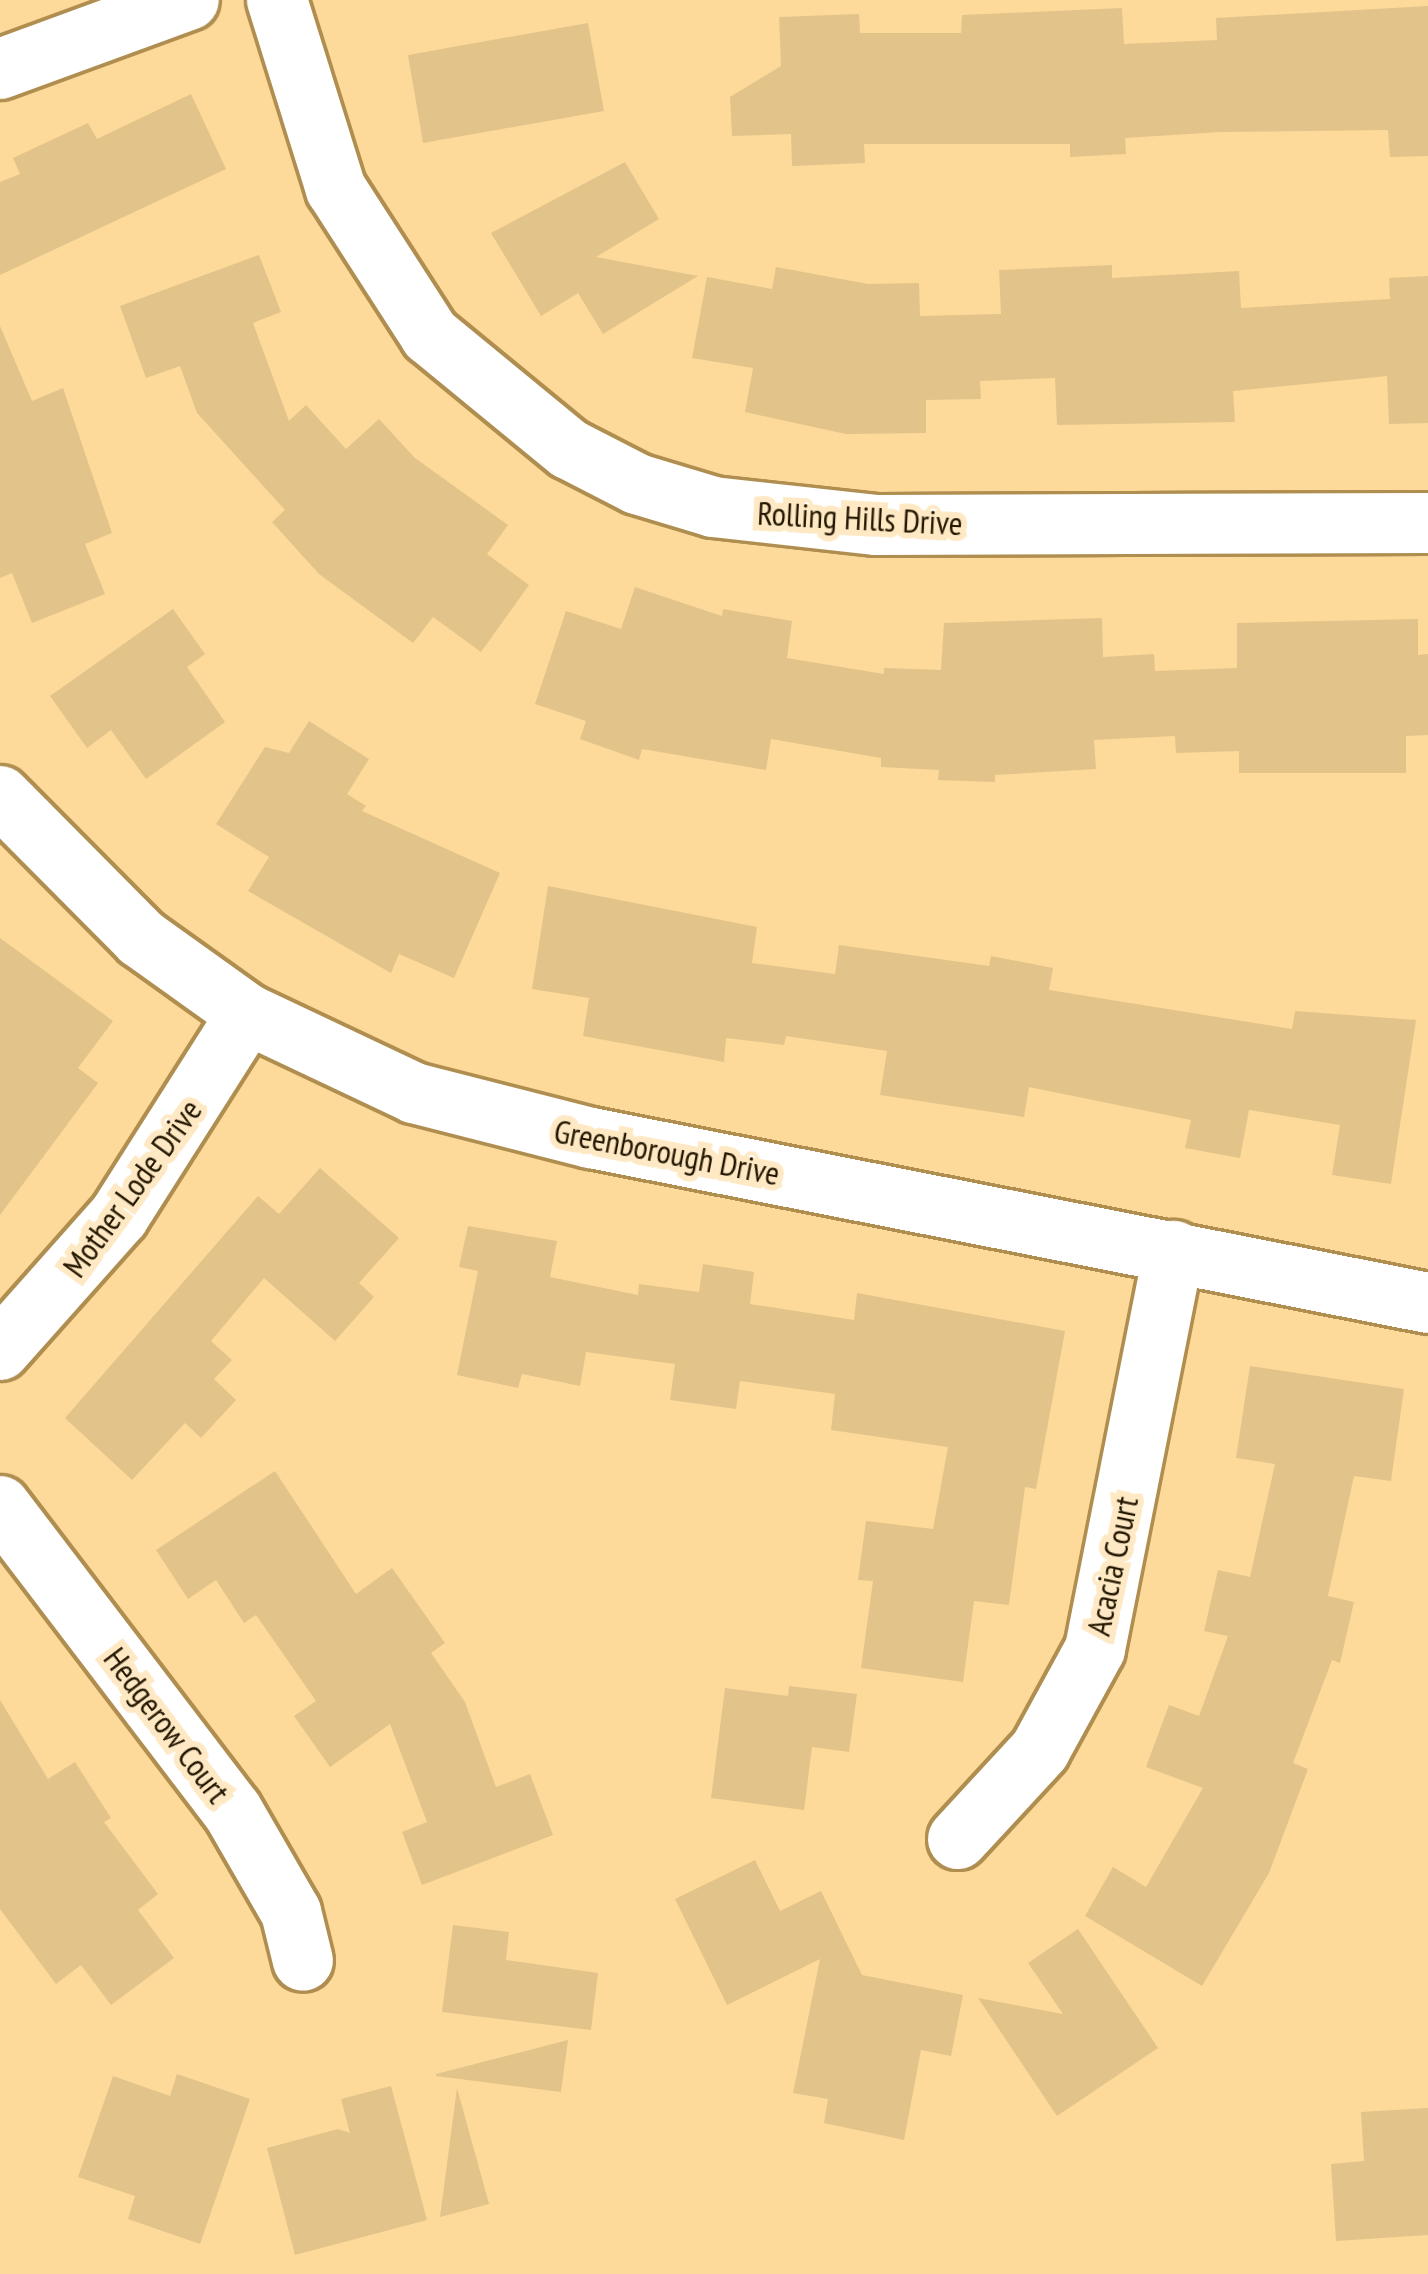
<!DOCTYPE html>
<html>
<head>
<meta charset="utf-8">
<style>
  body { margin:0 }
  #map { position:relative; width:1428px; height:2274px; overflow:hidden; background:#fdda9a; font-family:"PT Sans Narrow",sans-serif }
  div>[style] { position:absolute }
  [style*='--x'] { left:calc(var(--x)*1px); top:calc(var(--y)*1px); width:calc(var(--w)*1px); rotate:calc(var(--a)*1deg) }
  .building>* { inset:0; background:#e2c38a }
  .roads { filter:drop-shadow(3px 0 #af8e50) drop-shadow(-3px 0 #af8e50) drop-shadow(0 3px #af8e50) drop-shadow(0 -3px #af8e50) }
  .minor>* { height:60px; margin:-30px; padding:0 30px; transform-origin:30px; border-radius:30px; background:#fff }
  span { translate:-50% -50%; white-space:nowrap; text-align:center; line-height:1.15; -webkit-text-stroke:12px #fee9c4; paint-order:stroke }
  .street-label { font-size:33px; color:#231600 }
</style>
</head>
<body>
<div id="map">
  <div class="building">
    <div style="clip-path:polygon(1428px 6px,1428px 156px,1390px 157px,1388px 130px,1221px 132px,1125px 138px,1126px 154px,1070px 157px,1070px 144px,864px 144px,865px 163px,792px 166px,791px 134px,732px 136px,730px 97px,781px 66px,779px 17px,859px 14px,860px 33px,961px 33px,962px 15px,1122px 8px,1124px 44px,1217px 40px,1216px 18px)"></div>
    <div style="clip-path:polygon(588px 23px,604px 111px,423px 143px,408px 55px)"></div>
    <div style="clip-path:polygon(191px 94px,226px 169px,0 275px,0 182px,20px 174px,13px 158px,88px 123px,97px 139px)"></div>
    <div style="clip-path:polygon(625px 162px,659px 219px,596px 257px,698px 276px,603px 334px,578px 293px,541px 316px,491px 233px)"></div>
    <div style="clip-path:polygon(259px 255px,281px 312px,253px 323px,289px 421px,306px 405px,346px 449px,379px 419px,415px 458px,508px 525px,487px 554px,529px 585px,481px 652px,433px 617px,413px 643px,319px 574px,272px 522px,285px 510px,197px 413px,180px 366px,146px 378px,120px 306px)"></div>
    <div style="clip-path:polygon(1112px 265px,1112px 278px,1239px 271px,1241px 308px,1390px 299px,1389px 278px,1428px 276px,1428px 423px,1389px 424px,1387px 376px,1233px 391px,1235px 422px,1057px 425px,1055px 378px,980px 381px,981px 399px,926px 400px,926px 433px,846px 434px,745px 412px,753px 368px,692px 358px,707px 277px,772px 289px,776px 267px,868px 284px,919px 283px,920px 316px,1001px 314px,999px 270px)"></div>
    <div style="clip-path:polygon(0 326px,32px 401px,63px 388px,112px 533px,85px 544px,105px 594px,32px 623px,12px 573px,0 578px)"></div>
    <div style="clip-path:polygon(635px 587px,722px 616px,723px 609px,792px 621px,787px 658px,884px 674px,884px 668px,941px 670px,944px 623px,1102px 618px,1103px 657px,1154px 654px,1155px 671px,1237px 668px,1237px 623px,1418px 619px,1418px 655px,1428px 654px,1428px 735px,1406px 736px,1406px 773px,1239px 773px,1239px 751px,1176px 753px,1175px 736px,1094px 740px,1096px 769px,995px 775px,995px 782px,938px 780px,939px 770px,881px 767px,881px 758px,771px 739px,766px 770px,642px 749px,639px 760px,580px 739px,586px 721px,535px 704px,566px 611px,621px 629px)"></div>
    <div style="clip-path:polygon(173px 609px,205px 654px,187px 667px,225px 722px,146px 779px,111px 730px,87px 748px,50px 696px)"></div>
    <div style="clip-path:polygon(309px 721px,369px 759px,347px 794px,366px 806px,362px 811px,500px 873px,454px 978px,399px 954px,391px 973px,248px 891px,269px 857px,216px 824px,265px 747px,289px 753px)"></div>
    <div style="clip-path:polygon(548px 886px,757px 927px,752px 963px,835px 974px,839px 945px,989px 966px,991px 956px,1053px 968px,1049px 990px,1292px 1029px,1295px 1011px,1416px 1020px,1391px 1184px,1332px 1175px,1340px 1125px,1249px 1110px,1240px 1158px,1185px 1148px,1191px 1120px,1029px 1087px,1024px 1117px,880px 1095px,887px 1051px,786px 1036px,784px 1045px,726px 1038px,724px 1062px,583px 1036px,589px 998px,532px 989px)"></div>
    <div style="clip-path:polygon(0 938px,113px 1021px,78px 1068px,98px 1083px,0 1215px)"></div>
    <div style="clip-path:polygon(320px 1168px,399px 1238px,359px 1283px,374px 1297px,335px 1341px,264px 1278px,211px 1341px,232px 1360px,214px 1379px,236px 1400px,201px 1438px,185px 1423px,132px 1480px,65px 1418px,258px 1196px,279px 1214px)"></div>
    <div style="clip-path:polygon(468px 1226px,557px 1241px,550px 1277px,638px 1295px,639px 1284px,699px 1292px,703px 1264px,754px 1272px,750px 1304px,854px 1320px,857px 1293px,1065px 1331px,1036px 1489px,1025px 1487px,1009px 1605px,974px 1601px,963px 1682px,861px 1668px,873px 1581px,858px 1580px,866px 1521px,933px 1529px,948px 1447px,831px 1430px,835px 1394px,740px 1381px,736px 1409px,670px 1400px,675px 1364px,586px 1352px,580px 1386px,522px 1374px,518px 1388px,457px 1375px,478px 1271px,459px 1267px)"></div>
    <div style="clip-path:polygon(1250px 1366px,1404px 1389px,1391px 1481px,1354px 1476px,1328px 1596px,1354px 1602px,1340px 1663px,1332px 1660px,1293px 1763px,1308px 1769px,1269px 1873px,1202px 1986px,1085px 1916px,1113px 1867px,1146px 1887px,1203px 1788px,1146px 1767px,1169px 1705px,1199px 1716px,1228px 1636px,1204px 1631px,1218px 1570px,1250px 1577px,1275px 1464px,1236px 1458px)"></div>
    <div style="clip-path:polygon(275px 1471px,356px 1594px,392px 1568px,445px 1643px,431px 1653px,465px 1702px,496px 1787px,530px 1774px,553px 1835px,422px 1885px,402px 1832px,427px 1822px,390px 1724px,330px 1767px,294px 1716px,316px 1701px,256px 1615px,244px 1623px,216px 1580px,188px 1599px,156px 1550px)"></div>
    <div style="clip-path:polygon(789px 1686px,857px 1694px,849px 1752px,812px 1747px,804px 1810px,711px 1798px,725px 1688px,788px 1696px)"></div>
    <div style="clip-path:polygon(0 1700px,48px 1779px,75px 1762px,111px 1818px,104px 1822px,158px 1894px,138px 1910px,174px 1958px,111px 2005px,81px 1965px,56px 1984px,0 1909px)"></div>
    <div style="clip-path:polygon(755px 1860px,780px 1911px,821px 1891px,862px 1975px,963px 1995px,951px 2056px,921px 2050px,904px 2140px,824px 2123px,828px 2099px,793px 2093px,820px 1959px,727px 2005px,675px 1899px)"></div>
    <div style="clip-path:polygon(453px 1925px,509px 1932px,506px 1960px,598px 1973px,591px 2030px,442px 2012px)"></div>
    <div style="clip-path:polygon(1078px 1929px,1158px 2048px,1057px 2116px,978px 1998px,1063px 2014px,1028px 1963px)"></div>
    <div style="clip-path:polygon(568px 2040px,561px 2092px,436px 2076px,436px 2074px)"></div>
    <div style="clip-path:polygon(177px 2074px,250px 2099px,200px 2244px,128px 2219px,135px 2196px,78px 2177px,113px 2076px,170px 2096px)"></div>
    <div style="clip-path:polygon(391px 2086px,427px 2220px,295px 2255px,267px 2148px,338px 2129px,350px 2133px,341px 2099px)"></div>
    <div style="clip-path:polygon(457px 2088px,489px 2204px,440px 2217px)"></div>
    <div style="clip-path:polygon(1428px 2108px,1428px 2235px,1336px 2241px,1331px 2164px,1364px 2161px,1361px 2112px)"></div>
  </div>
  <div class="roads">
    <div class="minor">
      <div style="--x:277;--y:0;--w:198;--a:72.7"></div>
      <div style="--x:336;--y:189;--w:174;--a:57.2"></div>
      <div style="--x:430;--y:335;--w:180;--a:39.4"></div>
      <div style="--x:569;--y:449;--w:76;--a:27.2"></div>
      <div style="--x:637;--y:484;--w:79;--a:16.8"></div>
      <div style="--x:713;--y:507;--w:165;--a:6.3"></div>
      <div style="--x:877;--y:525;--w:551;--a:-0.21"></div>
      <div style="--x:0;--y:69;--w:201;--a:-20.1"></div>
      <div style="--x:0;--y:796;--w:200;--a:45.2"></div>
      <div style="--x:141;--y:938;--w:130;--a:35.6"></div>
      <div style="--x:247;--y:1014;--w:185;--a:25.3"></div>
      <div style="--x:414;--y:1093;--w:183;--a:14.3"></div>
      <div style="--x:591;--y:1138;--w:853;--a:11.15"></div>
      <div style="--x:0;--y:1350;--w:179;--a:-48.4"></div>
      <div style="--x:119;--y:1216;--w:239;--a:-57.6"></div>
      <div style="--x:0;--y:1506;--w:382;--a:52.7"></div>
      <div style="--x:232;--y:1810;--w:118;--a:60"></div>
      <div style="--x:291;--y:1912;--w:50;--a:76.2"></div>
      <div style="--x:958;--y:1839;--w:121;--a:-47.3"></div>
      <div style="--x:1040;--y:1750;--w:115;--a:-61.4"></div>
      <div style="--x:1095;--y:1649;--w:406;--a:-78.8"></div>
    </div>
  </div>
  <div class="street-label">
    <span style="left:860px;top:518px;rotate:3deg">Rolling Hills Drive</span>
    <span style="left:667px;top:1152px;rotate:11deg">Greenborough Drive</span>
    <span style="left:132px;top:1188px;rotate:-54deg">Mother Lode Drive</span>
    <span style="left:1112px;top:1566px;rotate:-78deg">Acacia Court</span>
    <span style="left:167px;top:1725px;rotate:53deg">Hedgerow Court</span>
  </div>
</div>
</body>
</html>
